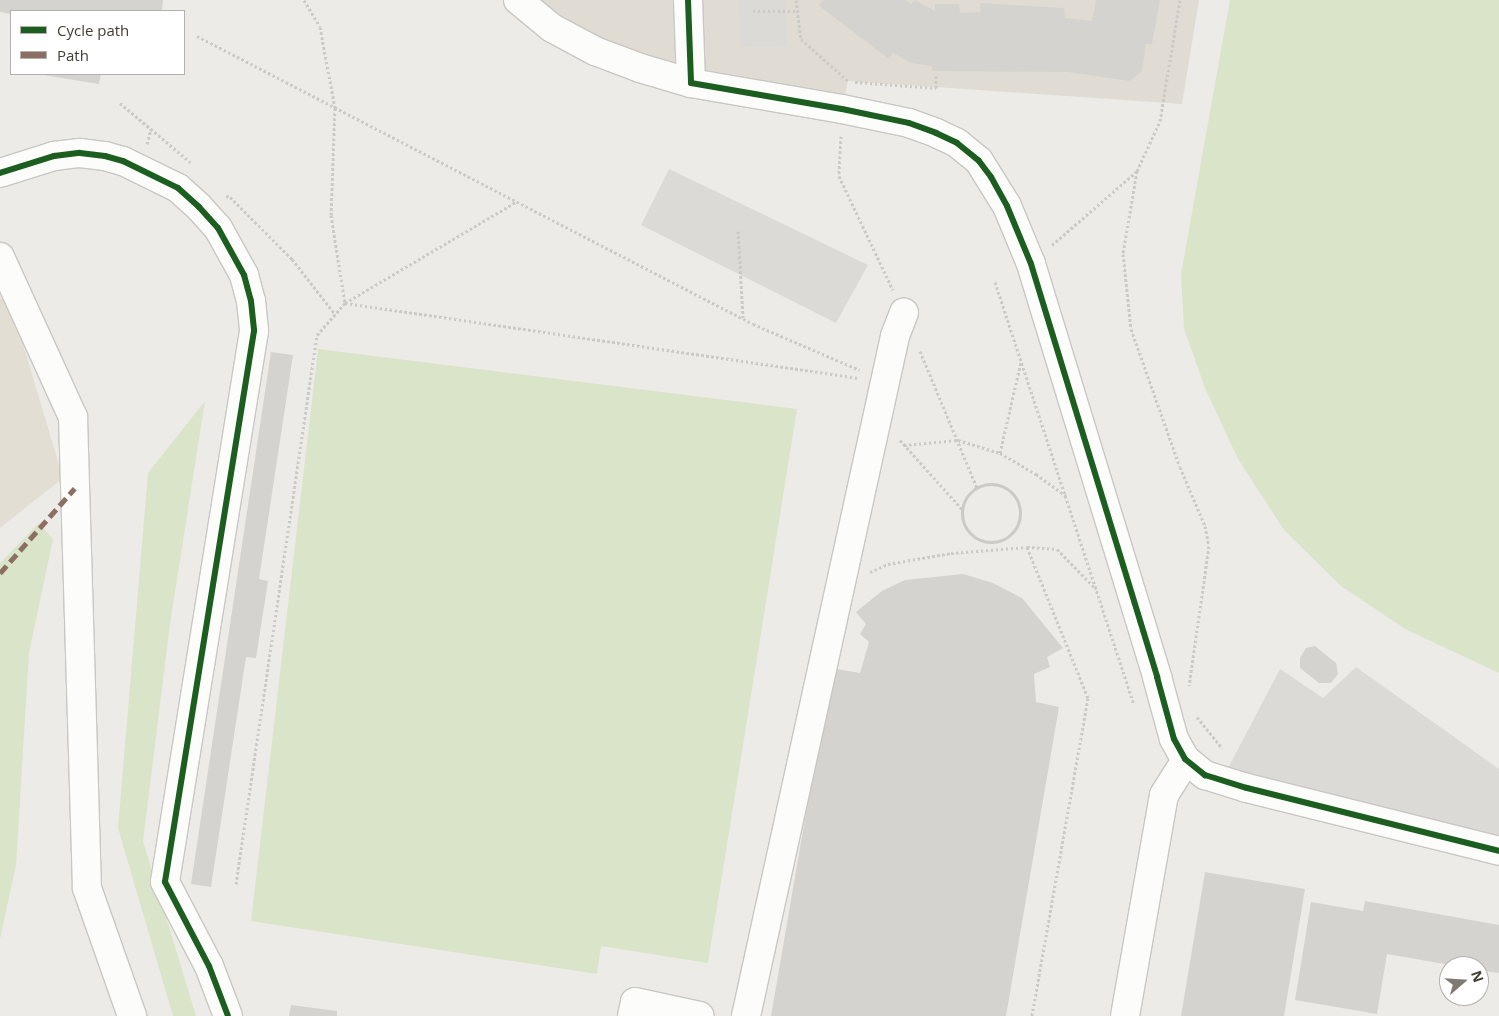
<!DOCTYPE html>
<html>
<head>
<meta charset="utf-8">
<style>
  body { margin:0 }
  #map { position:relative; width:1499px; height:1016px; overflow:hidden; background:#ecebe7; font-family:"Open Sans",sans-serif }
  div>[style] { position:absolute }
  [style*='--x'] { left:calc(var(--x)*1px); top:calc(var(--y)*1px); width:calc(var(--w)*1px); rotate:calc(var(--a)*1deg) }
  .residential>* { inset:0; background:#e0dcd4 }
  .education>* { inset:0; background:#e2ded3 }
  .green>* { inset:0; background:#dae4c9 }
  .parking>* { inset:0; background:#dbdad6 }
  .building>* { inset:0; background:#d5d3cf }
  .path>* { height:3px; margin-top:-1.5px; transform-origin:0; background:repeating-linear-gradient(90deg,#cbcac6 0 2.5px,transparent 0 5px) }
  .path>.ring { margin:-1.5px; padding:0; box-sizing:content-box; background:none; border:3px solid #cbcac6; border-radius:50% }
  .roads { filter:drop-shadow(1px 0 #c8c7c3) drop-shadow(-1px 0 #c8c7c3) drop-shadow(0 1px #c8c7c3) drop-shadow(0 -1px #c8c7c3) }
  .minor>* { height:28px; margin:-14px; padding:0 14px; transform-origin:14px; border-radius:14px; background:#fcfcfb }
  .quiet>* { height:5px; margin-top:-2.5px; transform-origin:0; background:repeating-linear-gradient(90deg,#8d6e63 0 10px,transparent 0 15px) }
  .cycleway>* { height:6px; margin:-3px; padding:0 3px; transform-origin:3px; border-radius:3px; background:#1b5e20 }
  span { translate:-50% -50%; white-space:nowrap; text-align:center; line-height:1.15; -webkit-text-stroke:4px #fff; paint-order:stroke }
  .legend { position:absolute; left:10px; top:10px; width:175px; height:65px; box-sizing:border-box; background:#fff; border:1px solid #b3b1ae; margin:0; padding:6px 9px; list-style:none; font-size:15px; color:#413c34 }
  .legend li { display:flex; align-items:center; gap:10px; height:25px }
  .legend b { width:25px; border:1px solid #b3b1ae }
  .north { position:absolute; left:1439px; top:956px; width:50px; height:50px; box-sizing:border-box; background:#fff; border:1px solid #b3b1ae; border-radius:50%; rotate:71deg; font-size:14px; font-weight:700; line-height:20px; text-align:center; color:#413c34 }
  .north::after { content:''; display:block; margin:auto; width:18px; height:22px; background:#7d7973; clip-path:polygon(50% 0,100% 100%,50% 72%,0 100%) }
</style>
</head>
<body>
<div id="map">
  <div class="residential">
    <div style="clip-path:polygon(518px 0,1199px 0,1182px 104px,848px 81px,842px 109px,691px 83px)"></div>
  </div>
  <div class="education">
    <div style="clip-path:polygon(0 298px,11px 304px,63px 478px,0 528px)"></div>
  </div>
  <div class="green">
    <div style="clip-path:polygon(1230px 0,1499px 0,1499px 673px,1405px 629px,1341px 586px,1284px 530px,1238px 459px,1205px 388px,1184px 329px,1181px 274px)"></div>
    <div style="clip-path:polygon(318px 349px,797px 409px,708px 963px,601px 946px,597px 974px,251px 921px)"></div>
    <div style="clip-path:polygon(205px 401px,170px 624px,143px 841px,196px 1016px,173px 1016px,118px 828px,148px 473px)"></div>
    <div style="clip-path:polygon(39px 523px,53px 539px,29px 653px,16px 865px,0 939px,0 563px)"></div>
  </div>
  <div class="parking">
    <div style="clip-path:polygon(739px 0,786px 0,787px 46px,740px 47px)"></div>
    <div style="clip-path:polygon(669px 169px,868px 265px,836px 323px,641px 225px)"></div>
    <div style="clip-path:polygon(1356px 667px,1499px 769px,1499px 847px,1224px 776px,1280px 669px,1323px 698px)"></div>
  </div>
  <div class="building">
    <div style="clip-path:polygon(0 0,163px 0,162px 11px,11px 11px,11px 14px,0 12px)"></div>
    <div style="clip-path:polygon(823px 0,905px 0,911px 4px,915px 0,935px 11px,935px 4px,959px 4px,960px 13px,981px 12px,980px 3px,1064px 8px,1065px 18px,1092px 21px,1096px 0,1160px 0,1152px 44px,1146px 44px,1142px 71px,1130px 81px,1068px 72px,932px 71px,932px 66px,911px 63px,893px 53px,889px 59px,818px 5px)"></div>
    <div style="clip-path:polygon(37px 74px,101px 74px,99px 84px)"></div>
    <div style="clip-path:polygon(271px 352px,293px 355px,259px 579px,268px 581px,256px 658px,246px 657px,211px 887px,191px 884px)"></div>
    <div style="clip-path:polygon(963px 574px,993px 583px,1022px 598px,1063px 648px,1047px 657px,1050px 667px,1034px 674px,1036px 702px,1059px 707px,1006px 1016px,771px 1016px,831px 668px,860px 673px,869px 642px,860px 634px,866px 624px,856px 612px,882px 591px,905px 580px)"></div>
    <div style="clip-path:polygon(1315px 646px,1336px 663px,1338px 674px,1331px 683px,1319px 683px,1300px 668px,1300px 658px,1306px 648px)"></div>
    <div style="clip-path:polygon(1205px 872px,1305px 889px,1284px 1016px,1181px 1016px)"></div>
    <div style="clip-path:polygon(1365px 901px,1499px 925px,1499px 973px,1479px 970px,1479px 966px,1456px 966px,1387px 954px,1377px 1014px,1295px 1000px,1311px 902px,1363px 911px)"></div>
    <div style="clip-path:polygon(291px 1005px,337px 1011px,337px 1016px,289px 1016px)"></div>
  </div>
  <div class="path">
    <div style="--x:304;--y:0;--w:31;--a:59"></div>
    <div style="--x:320;--y:27;--w:82;--a:79.5"></div>
    <div style="--x:335;--y:108;--w:107;--a:92.1"></div>
    <div style="--x:331;--y:215;--w:89;--a:81"></div>
    <div style="--x:345;--y:303;--w:519;--a:8.3"></div>
    <div style="--x:796;--y:0;--w:39;--a:83"></div>
    <div style="--x:801;--y:39;--w:63;--a:41.8"></div>
    <div style="--x:753;--y:11;--w:45;--a:0"></div>
    <div style="--x:197;--y:36;--w:626;--a:27.38"></div>
    <div style="--x:753;--y:324;--w:116;--a:23.3"></div>
    <div style="--x:855;--y:82;--w:81;--a:4.2"></div>
    <div style="--x:936;--y:88;--w:12;--a:-90"></div>
    <div style="--x:120;--y:103;--w:92;--a:40.1"></div>
    <div style="--x:841;--y:136;--w:40;--a:92.9"></div>
    <div style="--x:839;--y:176;--w:126;--a:64.7"></div>
    <div style="--x:147;--y:144;--w:16;--a:-75"></div>
    <div style="--x:1137;--y:171;--w:84;--a:99.6"></div>
    <div style="--x:1123;--y:254;--w:75;--a:83.9"></div>
    <div style="--x:1131;--y:329;--w:146;--a:70.5"></div>
    <div style="--x:1180;--y:467;--w:64;--a:67"></div>
    <div style="--x:1205;--y:526;--w:20;--a:79"></div>
    <div style="--x:1209;--y:546;--w:141;--a:98.1"></div>
    <div style="--x:226;--y:196;--w:4;--a:14"></div>
    <div style="--x:230;--y:197;--w:88;--a:45"></div>
    <div style="--x:292;--y:259;--w:70;--a:52"></div>
    <div style="--x:738;--y:231;--w:87;--a:86.7"></div>
    <div style="--x:1052;--y:245;--w:113;--a:-41"></div>
    <div style="--x:1137;--y:171;--w:55;--a:-65.3"></div>
    <div style="--x:1160;--y:121;--w:123;--a:-80.6"></div>
    <div style="--x:995;--y:282;--w:444;--a:71.8"></div>
    <div style="--x:920;--y:351;--w:148;--a:67.4"></div>
    <div style="--x:900;--y:440;--w:93;--a:48.1"></div>
    <div style="--x:904;--y:445;--w:54;--a:-5.3"></div>
    <div style="--x:958;--y:440;--w:44;--a:17.2"></div>
    <div style="--x:1000;--y:453;--w:42;--a:30.3"></div>
    <div style="--x:1036;--y:474;--w:37;--a:36"></div>
    <div style="--x:1000;--y:453;--w:93;--a:-77"></div>
    <div class="ring" style="left:962px;top:484px;width:55px;height:55px"></div>
    <div style="--x:1027;--y:547;--w:163;--a:68"></div>
    <div style="--x:1088;--y:698;--w:323;--a:100"></div>
    <div style="--x:870;--y:572;--w:20;--a:-24"></div>
    <div style="--x:888;--y:564;--w:64;--a:-9.9"></div>
    <div style="--x:951;--y:553;--w:76;--a:-4.5"></div>
    <div style="--x:1027;--y:547;--w:30;--a:4"></div>
    <div style="--x:1057;--y:549;--w:56;--a:45.7"></div>
    <div style="--x:1197;--y:717;--w:40;--a:51"></div>
    <div style="--x:236;--y:884;--w:555;--a:-81.61"></div>
    <div style="--x:317;--y:335;--w:43;--a:-48.8"></div>
    <div style="--x:345;--y:303;--w:199;--a:-30.6"></div>
  </div>
  <div class="roads">
    <div class="minor">
      <div style="--x:518;--y:0;--w:44;--a:39.5"></div>
      <div style="--x:552;--y:28;--w:49;--a:28.1"></div>
      <div style="--x:595;--y:51;--w:48;--a:20.7"></div>
      <div style="--x:640;--y:68;--w:53;--a:16.4"></div>
      <div style="--x:691;--y:83;--w:153;--a:9.8"></div>
      <div style="--x:842;--y:109;--w:68;--a:11.8"></div>
      <div style="--x:909;--y:123;--w:29;--a:20"></div>
      <div style="--x:936;--y:133;--w:23;--a:25"></div>
      <div style="--x:957;--y:143;--w:28;--a:39"></div>
      <div style="--x:979;--y:161;--w:53;--a:58.1"></div>
      <div style="--x:1007;--y:206;--w:63;--a:67.5"></div>
      <div style="--x:1031;--y:264;--w:432;--a:73"></div>
      <div style="--x:1157;--y:677;--w:64;--a:74.7"></div>
      <div style="--x:1174;--y:739;--w:23;--a:61"></div>
      <div style="--x:1185;--y:759;--w:26;--a:39"></div>
      <div style="--x:1205;--y:775;--w:44;--a:17.2"></div>
      <div style="--x:1247;--y:788;--w:260;--a:14"></div>
      <div style="--x:688;--y:0;--w:83;--a:87.9"></div>
      <div style="--x:0;--y:173;--w:57;--a:-17.5"></div>
      <div style="--x:54;--y:156;--w:26;--a:-7"></div>
      <div style="--x:80;--y:153;--w:25;--a:7"></div>
      <div style="--x:105;--y:156;--w:19;--a:16"></div>
      <div style="--x:123;--y:161;--w:61;--a:26.1"></div>
      <div style="--x:178;--y:188;--w:28;--a:42"></div>
      <div style="--x:199;--y:207;--w:28;--a:48"></div>
      <div style="--x:218;--y:228;--w:54;--a:61"></div>
      <div style="--x:244;--y:275;--w:27;--a:75"></div>
      <div style="--x:251;--y:301;--w:30;--a:84"></div>
      <div style="--x:254;--y:331;--w:558;--a:99.18"></div>
      <div style="--x:165;--y:882;--w:95;--a:62.4"></div>
      <div style="--x:209;--y:966;--w:53;--a:69.2"></div>
      <div style="--x:0;--y:257;--w:176;--a:65.5"></div>
      <div style="--x:73;--y:417;--w:471;--a:88.3"></div>
      <div style="--x:87;--y:888;--w:136;--a:70.6"></div>
      <div style="--x:632;--y:1016;--w:14;--a:-78"></div>
      <div style="--x:635;--y:1002;--w:66;--a:12.2"></div>
      <div style="--x:746;--y:1016;--w:696;--a:-77.64"></div>
      <div style="--x:895;--y:336;--w:25;--a:-69"></div>
      <div style="--x:1125;--y:1016;--w:224;--a:-80"></div>
      <div style="--x:1164;--y:795;--w:41;--a:-57.8"></div>
    </div>
  </div>
  <div class="quiet">
    <div style="--x:0;--y:573;--w:113;--a:-48.6"></div>
  </div>
  <div class="cycleway">
    <div style="--x:688;--y:0;--w:83;--a:87.9"></div>
    <div style="--x:691;--y:83;--w:153;--a:9.8"></div>
    <div style="--x:842;--y:109;--w:68;--a:11.8"></div>
    <div style="--x:909;--y:123;--w:29;--a:20"></div>
    <div style="--x:936;--y:133;--w:23;--a:25"></div>
    <div style="--x:957;--y:143;--w:28;--a:39"></div>
    <div style="--x:979;--y:161;--w:20;--a:53"></div>
    <div style="--x:991;--y:177;--w:33;--a:61"></div>
    <div style="--x:1007;--y:206;--w:63;--a:67.5"></div>
    <div style="--x:1031;--y:264;--w:432;--a:73"></div>
    <div style="--x:1157;--y:677;--w:64;--a:74.7"></div>
    <div style="--x:1174;--y:739;--w:23;--a:61"></div>
    <div style="--x:1185;--y:759;--w:26;--a:39"></div>
    <div style="--x:1205;--y:775;--w:44;--a:17.2"></div>
    <div style="--x:1247;--y:788;--w:260;--a:14"></div>
    <div style="--x:0;--y:173;--w:57;--a:-17.5"></div>
    <div style="--x:54;--y:156;--w:26;--a:-7"></div>
    <div style="--x:80;--y:153;--w:25;--a:7"></div>
    <div style="--x:105;--y:156;--w:19;--a:16"></div>
    <div style="--x:123;--y:161;--w:61;--a:26.1"></div>
    <div style="--x:178;--y:188;--w:28;--a:42"></div>
    <div style="--x:199;--y:207;--w:28;--a:48"></div>
    <div style="--x:218;--y:228;--w:54;--a:61"></div>
    <div style="--x:244;--y:275;--w:27;--a:75"></div>
    <div style="--x:251;--y:301;--w:30;--a:84"></div>
    <div style="--x:254;--y:331;--w:558;--a:99.18"></div>
    <div style="--x:165;--y:882;--w:95;--a:62.4"></div>
    <div style="--x:209;--y:966;--w:53;--a:69.2"></div>
  </div>
  <ul class="legend">
  <li><b style="height:6px;background:#1b5e20"></b>Cycle path</li>
  <li><b style="height:6px;background:#8d6e63"></b>Path</li>
  </ul>
  <div class="north">N</div>
</div>
</body>
</html>
